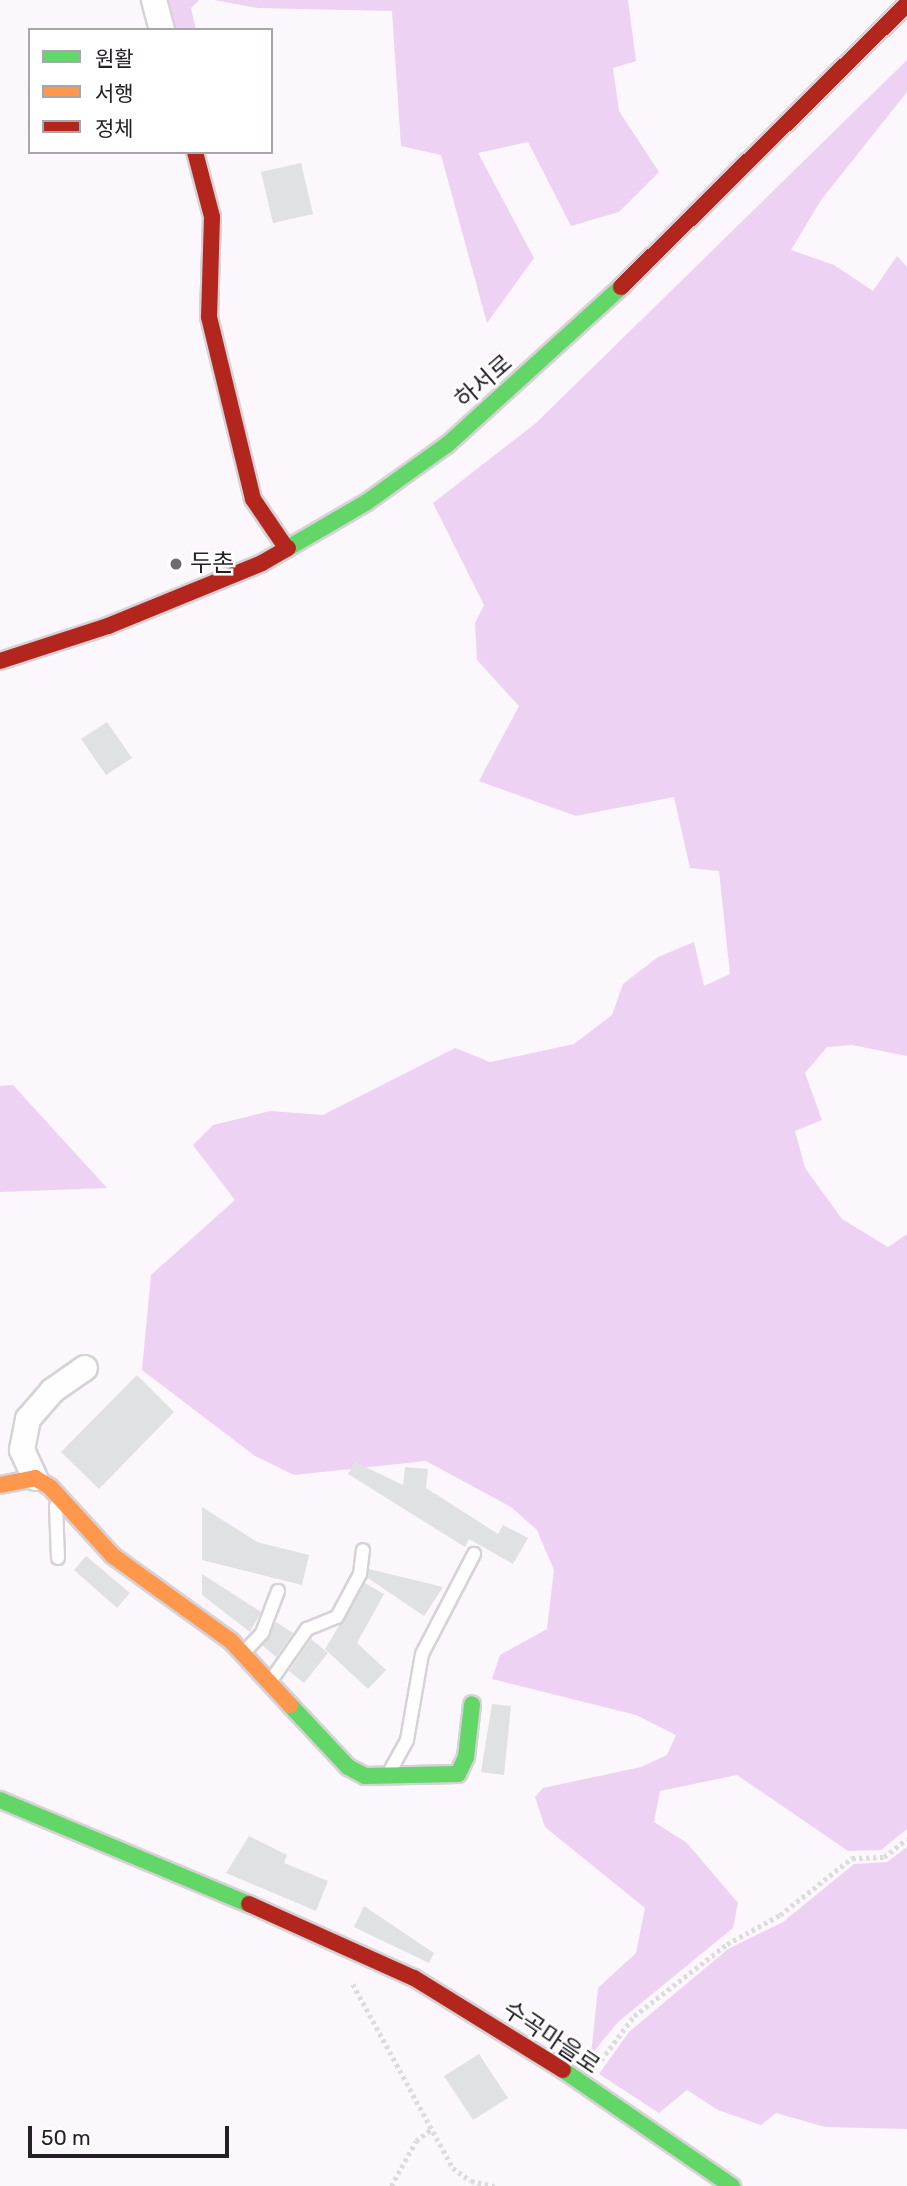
<!DOCTYPE html>
<html>
<head>
<meta charset="utf-8">
<style>
  body { margin:0 }
  #map { position:relative; width:907px; height:2186px; overflow:hidden; background:#fbf7fc; font-family:Rubik,"Noto Sans KR",sans-serif }
  div>[style] { position:absolute }
  [style*='--x'] { left:calc(var(--x)*1px); top:calc(var(--y)*1px); width:calc(var(--w)*1px); rotate:calc(var(--a)*1deg) }
  .green>* { inset:0; background:#eed2f3 }
  .building>* { inset:0; background:#dfe1e3 }
  .path>* { height:4.5px; margin-top:-2.25px; transform-origin:0; background:repeating-linear-gradient(90deg,#dcdbdd 0 3.5px,transparent 0 7px) }
  .roads { filter:drop-shadow(2px 0 #d6d2d6) drop-shadow(-2px 0 #d6d2d6) drop-shadow(0 2px #d6d2d6) drop-shadow(0 -2px #d6d2d6) }
  .lane>* { height:12px; margin:-6px; padding:0 6px; transform-origin:6px; border-radius:6px; background:#fefeff }
  .street>* { height:24px; margin:-12px; padding:0 12px; transform-origin:12px; border-radius:12px; background:#fefeff }
  .fast>* { height:16px; margin:-8px; padding:0 8px; transform-origin:8px; border-radius:8px; background:#63d668 }
  .slow>* { height:16px; margin:-8px; padding:0 8px; transform-origin:8px; border-radius:8px; background:#ff974d }
  .jam>* { height:16px; margin:-8px; padding:0 8px; transform-origin:8px; border-radius:8px; background:#b3261e }
  .dots>* { width:19px; height:19px; translate:-50% -50%; box-sizing:border-box; border:4px solid #fff; border-radius:50% }
  span { translate:-50% -50%; white-space:nowrap; text-align:center; line-height:1.15; -webkit-text-stroke:5px #fff; paint-order:stroke }
  .street-label { font-size:24px; color:#252026 }
  .poi-label { font-size:24px; color:#252026 }
  .left { translate:0 -50%; text-align:left }
  .legend { position:absolute; left:28px; top:28px; width:245px; height:126px; box-sizing:border-box; background:#fff; border:2px solid #a8a6a8; margin:0; padding:9px 12px; list-style:none; font-size:21px; color:#252026 }
  .legend li { display:flex; align-items:center; gap:14px; height:35px }
  .legend b { width:35px; border:2px solid #a8a6a8 }
  .scale { position:absolute; left:28px; top:2126px; width:201px; height:32px; box-sizing:border-box; border:4px solid #252026; border-top:0; padding-left:9px; font-size:21px; line-height:24px; white-space:nowrap; color:#252026; -webkit-text-stroke:5px #fff; paint-order:stroke }
</style>
</head>
<body>
<div id="map">
  <div class="green">
    <div style="clip-path:polygon(166px 0,199px 0,191px 8px,196px 30px,173px 30px)"></div>
    <div style="clip-path:polygon(214px 0,628px 0,636px 61px,613px 68px,619px 111px,659px 172px,619px 212px,571px 226px,528px 142px,478px 153px,534px 258px,487px 323px,441px 155px,401px 146px,392px 11px,258px 8px)"></div>
    <div style="clip-path:polygon(907px 60px,907px 92px,821px 200px,791px 250px,834px 265px,873px 291px,897px 256px,907px 267px,907px 1056px,852px 1045px,827px 1047px,805px 1073px,822px 1120px,795px 1131px,805px 1168px,842px 1219px,888px 1247px,907px 1234px,907px 1829px,881px 1850px,848px 1851px,737px 1775px,660px 1791px,654px 1822px,687px 1843px,738px 1903px,733px 1928px,618px 2022px,591px 2055px,598px 1988px,636px 1953px,645px 1908px,545px 1827px,535px 1797px,543px 1788px,641px 1767px,667px 1755px,676px 1735px,636px 1715px,492px 1679px,500px 1655px,547px 1629px,554px 1570px,537px 1530px,511px 1507px,426px 1461px,294px 1475px,255px 1456px,142px 1370px,151px 1275px,235px 1200px,193px 1145px,213px 1125px,270px 1111px,323px 1115px,455px 1048px,490px 1062px,574px 1044px,612px 1015px,623px 984px,658px 957px,694px 942px,704px 986px,730px 974px,719px 871px,690px 868px,674px 797px,576px 816px,479px 781px,519px 706px,477px 660px,475px 623px,484px 605px,433px 503px,536px 423px)"></div>
    <div style="clip-path:polygon(13px 1085px,107px 1188px,0 1192px,0 1086px)"></div>
    <div style="clip-path:polygon(907px 1847px,907px 2129px,825px 2127px,776px 2113px,761px 2125px,718px 2110px,687px 2090px,659px 2113px,599px 2074px,629px 2032px,728px 1949px,783px 1922px,854px 1864px,887px 1862px)"></div>
  </div>
  <div class="building">
    <div style="clip-path:polygon(301px 163px,313px 214px,273px 223px,261px 172px)"></div>
    <div style="clip-path:polygon(107px 722px,132px 758px,106px 775px,81px 739px)"></div>
    <div style="clip-path:polygon(137px 1375px,174px 1412px,99px 1489px,61px 1452px)"></div>
    <div style="clip-path:polygon(355px 1462px,403px 1485px,405px 1467px,428px 1469px,426px 1488px,498px 1534px,503px 1525px,528px 1538px,513px 1564px,469px 1539px,465px 1547px,348px 1474px)"></div>
    <div style="clip-path:polygon(202px 1507px,257px 1542px,309px 1555px,302px 1585px,202px 1560px)"></div>
    <div style="clip-path:polygon(86px 1556px,130px 1593px,117px 1608px,74px 1570px)"></div>
    <div style="clip-path:polygon(369px 1569px,443px 1587px,424px 1616px,368px 1578px)"></div>
    <div style="clip-path:polygon(202px 1574px,261px 1612px,250px 1632px,202px 1595px)"></div>
    <div style="clip-path:polygon(365px 1583px,384px 1594px,357px 1643px,386px 1670px,368px 1689px,325px 1649px)"></div>
    <div style="clip-path:polygon(276px 1622px,293px 1633px,276px 1657px,262px 1645px)"></div>
    <div style="clip-path:polygon(311px 1639px,328px 1653px,304px 1683px,289px 1671px)"></div>
    <div style="clip-path:polygon(492px 1704px,511px 1706px,504px 1775px,481px 1772px)"></div>
    <div style="clip-path:polygon(249px 1836px,287px 1855px,284px 1863px,328px 1881px,316px 1911px,226px 1873px)"></div>
    <div style="clip-path:polygon(364px 1906px,434px 1953px,429px 1963px,354px 1927px)"></div>
    <div style="clip-path:polygon(479px 2054px,508px 2098px,473px 2120px,444px 2076px)"></div>
  </div>
  <div class="path">
    <div style="--x:353;--y:1984;--w:209;--a:61.5"></div>
    <div style="--x:453;--y:2168;--w:22;--a:36"></div>
    <div style="--x:471;--y:2181;--w:24;--a:12"></div>
    <div style="--x:601;--y:2060;--w:55;--a:-53.1"></div>
    <div style="--x:634;--y:2016;--w:118;--a:-37.7"></div>
    <div style="--x:727;--y:1944;--w:60;--a:-28.7"></div>
    <div style="--x:780;--y:1915;--w:92;--a:-38.4"></div>
    <div style="--x:852;--y:1858;--w:32;--a:-2"></div>
    <div style="--x:884;--y:1857;--w:29;--a:-38"></div>
    <div style="--x:391;--y:2186;--w:51;--a:-60.9"></div>
    <div style="--x:416;--y:2141;--w:18;--a:-38"></div>
  </div>
  <div class="roads">
    <div class="lane">
      <div style="--x:56;--y:1506;--w:52;--a:87.8"></div>
      <div style="--x:243;--y:1653;--w:28;--a:-46"></div>
      <div style="--x:262;--y:1633;--w:45;--a:-69.1"></div>
      <div style="--x:272;--y:1679;--w:61;--a:-55"></div>
      <div style="--x:307;--y:1629;--w:32;--a:-22"></div>
      <div style="--x:337;--y:1617;--w:49;--a:-61.9"></div>
      <div style="--x:360;--y:1574;--w:24;--a:-83"></div>
      <div style="--x:390;--y:1771;--w:35;--a:-61"></div>
      <div style="--x:407;--y:1740;--w:87;--a:-80.1"></div>
      <div style="--x:422;--y:1654;--w:113;--a:-62.5"></div>
    </div>
    <div class="street">
      <div style="--x:154;--y:0;--w:31;--a:75"></div>
      <div style="--x:35;--y:1478;--w:31;--a:-115"></div>
      <div style="--x:22;--y:1450;--w:32;--a:-79"></div>
      <div style="--x:28;--y:1419;--w:37;--a:-49"></div>
      <div style="--x:52;--y:1391;--w:40;--a:-34.9"></div>
    </div>
    <div class="fast">
      <div style="--x:288;--y:548;--w:91;--a:-30.2"></div>
      <div style="--x:367;--y:502;--w:100;--a:-35.6"></div>
      <div style="--x:448;--y:444;--w:234;--a:-42.2"></div>
      <div style="--x:290;--y:1705;--w:85;--a:46.9"></div>
      <div style="--x:348;--y:1767;--w:19;--a:28"></div>
      <div style="--x:365;--y:1776;--w:93;--a:-1.2"></div>
      <div style="--x:458;--y:1774;--w:19;--a:-65"></div>
      <div style="--x:466;--y:1757;--w:53;--a:-83.5"></div>
      <div style="--x:0;--y:1800;--w:270;--a:22.7"></div>
      <div style="--x:563;--y:2070;--w:205;--a:34.5"></div>
    </div>
    <div class="slow">
      <div style="--x:0;--y:1485;--w:36;--a:-11"></div>
      <div style="--x:35;--y:1478;--w:17;--a:31"></div>
      <div style="--x:50;--y:1487;--w:93;--a:47.6"></div>
      <div style="--x:113;--y:1556;--w:145;--a:35.8"></div>
      <div style="--x:231;--y:1641;--w:87;--a:47.3"></div>
    </div>
    <div class="jam">
      <div style="--x:195;--y:152;--w:67;--a:75.3"></div>
      <div style="--x:212;--y:217;--w:100;--a:91.7"></div>
      <div style="--x:209;--y:317;--w:187;--a:76.4"></div>
      <div style="--x:253;--y:499;--w:60;--a:55.8"></div>
      <div style="--x:621;--y:287;--w:402;--a:-44.7"></div>
      <div style="--x:0;--y:661;--w:114;--a:-18"></div>
      <div style="--x:108;--y:626;--w:166;--a:-22.2"></div>
      <div style="--x:262;--y:563;--w:30;--a:-30"></div>
      <div style="--x:249;--y:1904;--w:181;--a:24.2"></div>
      <div style="--x:414;--y:1978;--w:175;--a:31.7"></div>
    </div>
  </div>
  <div class="dots">
    <div style="left:176px;top:564px;background:#706b71"></div>
  </div>
  <div class="street-label">
    <span style="left:484px;top:382px;rotate:-41deg">하서로</span>
    <span style="left:551px;top:2038px;rotate:34deg">수곡마을로</span>
  </div>
  <div class="poi-label">
    <span class="left" style="left:190px;top:564px">두촌</span>
  </div>
  <ul class="legend">
  <li><b style="height:9px;background:#63d668"></b>원활</li>
  <li><b style="height:9px;background:#ff974d"></b>서행</li>
  <li><b style="height:9px;background:#b3261e"></b>정체</li>
  </ul>
  <div class="scale">50 m</div>
</div>
</body>
</html>
